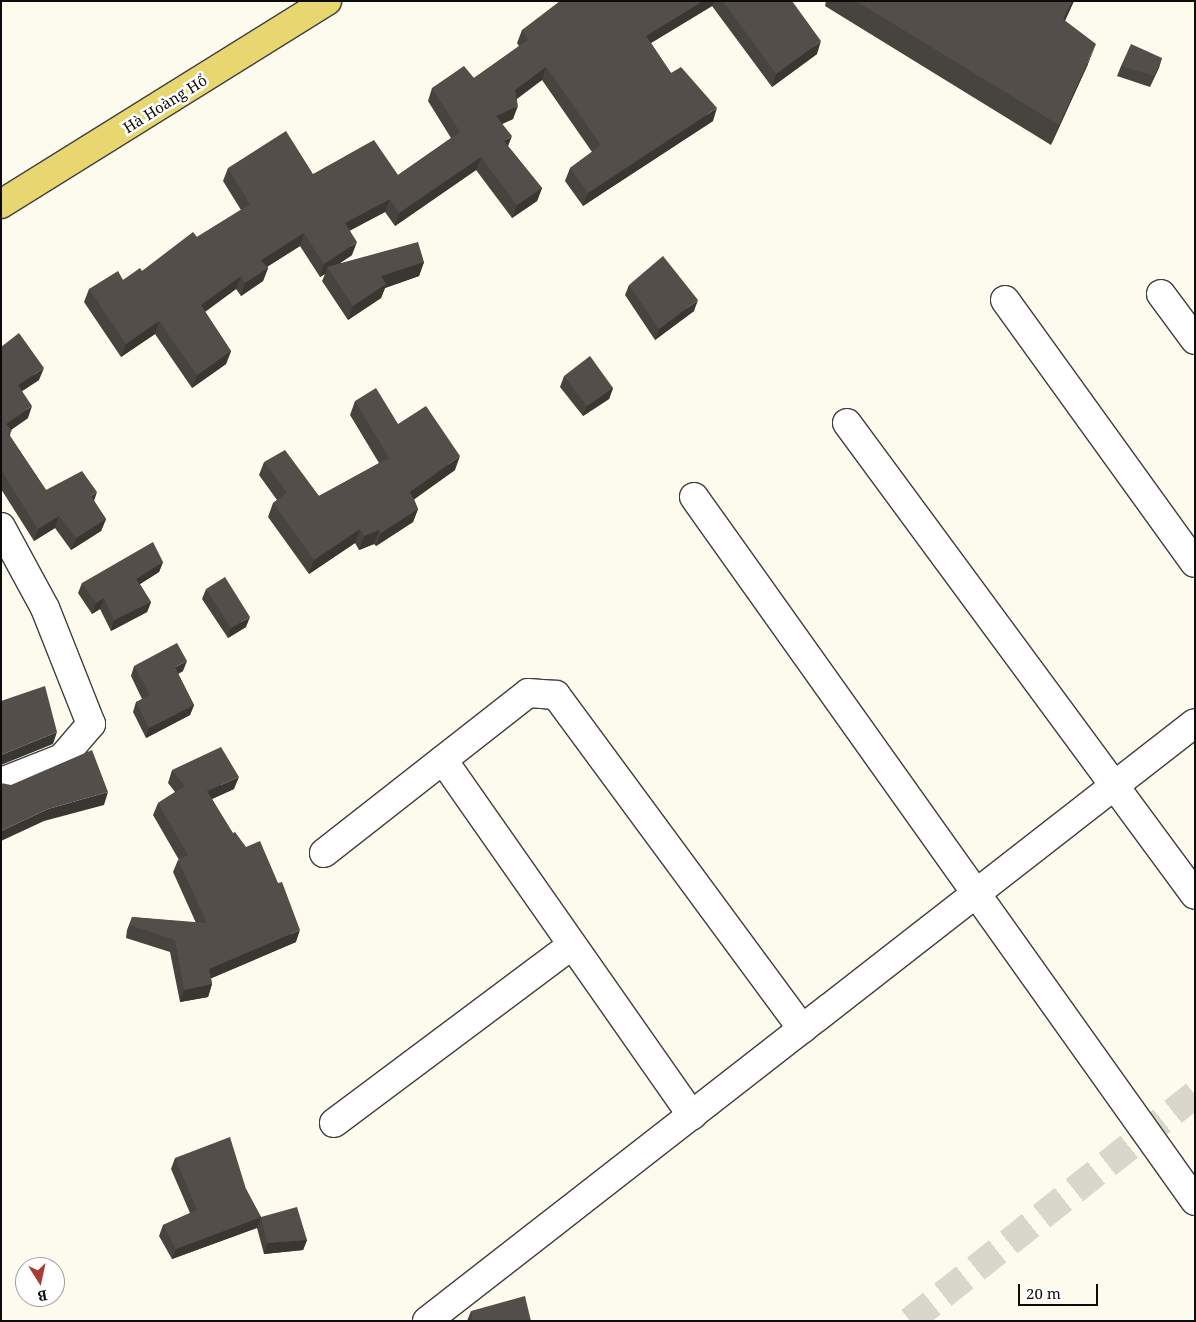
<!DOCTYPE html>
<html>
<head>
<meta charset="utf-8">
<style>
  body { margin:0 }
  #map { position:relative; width:1196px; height:1322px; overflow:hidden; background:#fdfbed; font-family:"Noto Serif",serif }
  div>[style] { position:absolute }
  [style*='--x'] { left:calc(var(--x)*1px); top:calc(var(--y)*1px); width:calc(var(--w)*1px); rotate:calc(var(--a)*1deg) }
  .minor-tunnel>* { height:28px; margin-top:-14px; transform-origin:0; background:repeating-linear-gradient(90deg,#d9d7cb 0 28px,transparent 0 42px) }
  .roads { filter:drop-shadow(1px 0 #3f3f3f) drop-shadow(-1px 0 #3f3f3f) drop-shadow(0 1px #3f3f3f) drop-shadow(0 -1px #3f3f3f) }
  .minor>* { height:28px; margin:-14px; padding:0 14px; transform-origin:14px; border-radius:14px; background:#fff }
  .major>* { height:28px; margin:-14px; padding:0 14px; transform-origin:14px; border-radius:14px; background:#e8d771 }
  .wall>* { inset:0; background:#47433f }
  .shaded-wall>* { inset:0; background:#3a3733 }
  .building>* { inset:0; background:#534e49 }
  span { translate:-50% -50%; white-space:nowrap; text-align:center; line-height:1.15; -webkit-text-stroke:5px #fff; paint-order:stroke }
  .street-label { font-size:15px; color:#0c0c0c }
  .frame { position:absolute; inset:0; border:2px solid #0c0c0c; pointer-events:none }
  .north { position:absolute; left:15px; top:1257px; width:50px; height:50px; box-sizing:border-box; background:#fff; border:1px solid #9e9e9e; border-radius:50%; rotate:170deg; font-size:14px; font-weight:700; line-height:20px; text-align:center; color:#0c0c0c }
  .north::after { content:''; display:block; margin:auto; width:18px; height:22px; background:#ab3b35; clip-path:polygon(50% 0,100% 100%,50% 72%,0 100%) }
  .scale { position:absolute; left:1018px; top:1284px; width:80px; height:22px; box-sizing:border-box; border:2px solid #0c0c0c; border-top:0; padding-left:6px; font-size:15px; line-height:18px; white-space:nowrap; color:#0c0c0c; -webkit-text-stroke:4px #fff; paint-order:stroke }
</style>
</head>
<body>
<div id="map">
  <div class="minor-tunnel">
    <div style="--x:910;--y:1321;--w:364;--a:-38.5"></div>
  </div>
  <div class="roads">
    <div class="minor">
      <div style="--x:1161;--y:294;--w:57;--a:53.5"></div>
      <div style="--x:1005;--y:300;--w:324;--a:54.2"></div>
      <div style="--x:847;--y:423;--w:586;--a:53.6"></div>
      <div style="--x:694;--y:497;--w:864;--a:54.56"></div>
      <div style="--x:1;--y:527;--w:92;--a:61.5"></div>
      <div style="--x:45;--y:608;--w:125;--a:68.4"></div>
      <div style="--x:91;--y:724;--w:45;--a:130.5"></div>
      <div style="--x:62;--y:758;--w:66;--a:158.5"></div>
      <div style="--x:443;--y:760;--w:434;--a:55"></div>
      <div style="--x:324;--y:853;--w:259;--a:-38.1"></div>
      <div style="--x:528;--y:693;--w:28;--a:4"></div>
      <div style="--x:556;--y:695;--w:415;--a:53.6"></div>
      <div style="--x:334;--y:1123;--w:297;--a:-36.8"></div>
      <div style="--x:427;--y:1321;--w:973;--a:-37.91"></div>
    </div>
    <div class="major">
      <div style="--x:1;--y:204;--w:384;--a:-31.9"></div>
    </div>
  </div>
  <div class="wall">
    <div style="clip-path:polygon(573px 1px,792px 1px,817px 54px,772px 87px,712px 6px,651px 43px,671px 73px,713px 121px,583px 206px,565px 181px,570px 168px,592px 152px,542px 80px,517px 99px,513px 119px,502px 124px,508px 146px,542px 188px,537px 201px,512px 218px,476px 170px,395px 226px,385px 212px,350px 230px,352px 255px,340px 263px,424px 262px,419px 276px,385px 288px,381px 298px,348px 320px,322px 281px,325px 274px,320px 277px,300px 246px,267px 267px,268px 268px,263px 281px,241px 296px,236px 289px,205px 312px,231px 351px,226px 364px,192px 388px,155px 334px,121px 357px,84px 302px,89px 289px,123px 280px,142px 271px,197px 237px,241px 210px,223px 181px,228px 168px,313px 174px,398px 175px,451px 138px,428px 101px,432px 88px,474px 78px,519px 46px,517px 43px,522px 30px)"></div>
    <div style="clip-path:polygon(826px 1px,1074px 1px,1065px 21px,1088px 64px,1051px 145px,825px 6px)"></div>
    <div style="clip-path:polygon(1162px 58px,1150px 87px,1117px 76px,1121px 66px)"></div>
    <div style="clip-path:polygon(629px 285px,694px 311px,655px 340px,625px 295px)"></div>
    <div style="clip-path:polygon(1px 347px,39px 380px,22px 391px,28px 418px,11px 430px,10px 436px,46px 490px,94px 501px,106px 519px,101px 531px,71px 550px,55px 528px,34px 541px,1px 489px)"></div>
    <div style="clip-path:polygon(564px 376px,613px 388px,609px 399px,583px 416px,560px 387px)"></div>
    <div style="clip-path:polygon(355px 401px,398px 424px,455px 470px,414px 499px,418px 509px,413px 522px,376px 546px,374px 544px,359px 550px,355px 543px,309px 574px,268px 517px,273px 503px,277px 500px,259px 475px,264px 462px,319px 496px,379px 463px,350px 415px)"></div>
    <div style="clip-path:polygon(163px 562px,159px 572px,140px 584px,151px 602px,147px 612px,111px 631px,100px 609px,92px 614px,78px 593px,82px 583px)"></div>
    <div style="clip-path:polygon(206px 589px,246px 627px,228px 638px,202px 599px)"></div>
    <div style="clip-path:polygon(134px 666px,183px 671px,178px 674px,194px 705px,190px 715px,146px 738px,133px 712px,136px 702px,142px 699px,131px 676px)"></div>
    <div style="clip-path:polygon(172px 770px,234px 789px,212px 799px,296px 942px,211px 978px,212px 984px,208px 997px,180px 1002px,170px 952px,126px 938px,127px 930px,132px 917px,196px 923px,173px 872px,178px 860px,179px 860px,153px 815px,158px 803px,175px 792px,168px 783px)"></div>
    <div style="clip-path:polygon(175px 1158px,246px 1189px,261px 1217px,307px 1240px,303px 1250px,264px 1254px,257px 1228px,172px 1259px,159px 1236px,163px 1225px,190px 1213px,171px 1169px)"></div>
    <div style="clip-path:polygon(471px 1311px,531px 1321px,467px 1321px)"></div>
  </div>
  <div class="shaded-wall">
    <div style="clip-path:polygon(703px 1px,714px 1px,712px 6px,641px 49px,646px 36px)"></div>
    <div style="clip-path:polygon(1072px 1px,1074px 1px,1056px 39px,1063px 19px)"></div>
    <div style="clip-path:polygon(821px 41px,817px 54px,772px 87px,776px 74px)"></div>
    <div style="clip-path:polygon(1096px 44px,1088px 64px,1051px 145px,1059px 125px)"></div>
    <div style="clip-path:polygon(1162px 58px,1159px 68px,1150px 87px,1154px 76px)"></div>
    <div style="clip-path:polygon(546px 67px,542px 80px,510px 103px,515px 90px)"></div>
    <div style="clip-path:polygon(518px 106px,513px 119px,491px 129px,496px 116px)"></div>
    <div style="clip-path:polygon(717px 108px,713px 121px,583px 206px,588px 193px)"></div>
    <div style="clip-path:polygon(512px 136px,507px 149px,504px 141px)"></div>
    <div style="clip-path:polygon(481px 157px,476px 170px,395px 226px,399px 213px)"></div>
    <div style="clip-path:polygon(542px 188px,537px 201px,512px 218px,517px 205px)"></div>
    <div style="clip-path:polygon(390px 199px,385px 212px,340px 236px,345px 223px)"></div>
    <div style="clip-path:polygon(304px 233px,300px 246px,257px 273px,261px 260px)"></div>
    <div style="clip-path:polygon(357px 242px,352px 255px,330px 270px,327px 267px,325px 274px,320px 277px,324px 264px)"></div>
    <div style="clip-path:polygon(424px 262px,419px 276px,385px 288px,381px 298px,348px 320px,353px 306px,381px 276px)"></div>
    <div style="clip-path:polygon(268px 268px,263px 281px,241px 296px,245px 283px)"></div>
    <div style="clip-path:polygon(241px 276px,236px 289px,196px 318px,201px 305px)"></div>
    <div style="clip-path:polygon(698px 300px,694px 311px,655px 340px,659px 329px)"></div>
    <div style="clip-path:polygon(159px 321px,155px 334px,121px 357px,126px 344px)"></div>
    <div style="clip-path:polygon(231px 351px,226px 364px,192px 388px,197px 375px)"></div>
    <div style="clip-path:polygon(44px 368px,39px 380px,13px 397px,18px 385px)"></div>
    <div style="clip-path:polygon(613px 388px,609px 399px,583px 416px,587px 406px)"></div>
    <div style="clip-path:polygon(32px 406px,28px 418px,2px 436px,6px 424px)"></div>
    <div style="clip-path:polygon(460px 456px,455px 470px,405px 506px,410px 492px)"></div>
    <div style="clip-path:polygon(97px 492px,93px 504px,91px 496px)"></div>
    <div style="clip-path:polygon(418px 509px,413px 522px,376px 546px,381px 533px)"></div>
    <div style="clip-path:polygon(59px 516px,55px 528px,34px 541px,38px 529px)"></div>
    <div style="clip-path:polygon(106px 519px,101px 531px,71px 550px,76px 538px)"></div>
    <div style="clip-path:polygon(360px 529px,355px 543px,309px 574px,314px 560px)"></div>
    <div style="clip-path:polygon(379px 530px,374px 544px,359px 550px,364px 536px)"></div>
    <div style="clip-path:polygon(163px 562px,159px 572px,132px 589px,136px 579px)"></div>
    <div style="clip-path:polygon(104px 598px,100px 609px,92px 614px,96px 603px)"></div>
    <div style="clip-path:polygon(151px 602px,147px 612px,111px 631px,114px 620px)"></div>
    <div style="clip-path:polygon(250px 617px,246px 627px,228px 638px,231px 628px)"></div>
    <div style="clip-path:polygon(187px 661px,183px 671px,171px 677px,175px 667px)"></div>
    <div style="clip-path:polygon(194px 705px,190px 715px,146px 738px,149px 728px)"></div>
    <div style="clip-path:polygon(57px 732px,53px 744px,1px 765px,1px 755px)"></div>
    <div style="clip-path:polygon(239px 777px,234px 789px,203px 803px,207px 791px)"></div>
    <div style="clip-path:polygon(108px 792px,104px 805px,44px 821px,1px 841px,1px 831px,48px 809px)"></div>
    <div style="clip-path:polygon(300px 930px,296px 942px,205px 981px,209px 969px)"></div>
    <div style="clip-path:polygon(212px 984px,208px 997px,180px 1002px,184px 990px)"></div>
    <div style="clip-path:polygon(261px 1217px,257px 1228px,172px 1259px,176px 1249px)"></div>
    <div style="clip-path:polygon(307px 1240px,303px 1250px,264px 1254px,267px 1243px)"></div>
  </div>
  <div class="building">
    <div style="clip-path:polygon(560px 1px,703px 1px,646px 36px,671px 73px,681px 67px,717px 108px,588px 193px,570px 168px,601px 145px,546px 67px,515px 90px,518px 106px,496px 116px,512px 136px,504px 141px,542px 188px,517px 205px,481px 157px,399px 213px,390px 199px,345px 223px,357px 242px,324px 264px,304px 233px,261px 260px,268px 268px,245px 283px,241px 276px,201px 305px,231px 351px,197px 375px,159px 321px,126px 344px,89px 289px,118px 271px,123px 280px,140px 268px,142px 271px,193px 232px,197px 237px,250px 204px,228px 168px,286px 131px,313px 174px,374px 140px,398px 175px,460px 132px,432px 88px,464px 66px,474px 78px,528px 40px,522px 30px)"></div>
    <div style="clip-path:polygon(723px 1px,792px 1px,821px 41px,776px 74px)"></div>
    <div style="clip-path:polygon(856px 1px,1072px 1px,1063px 19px,1096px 44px,1059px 125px)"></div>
    <div style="clip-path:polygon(1131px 44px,1162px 58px,1154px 76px,1121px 66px)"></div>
    <div style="clip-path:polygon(418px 242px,424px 262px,381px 276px,386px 284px,353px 306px,327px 267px)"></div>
    <div style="clip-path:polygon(663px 256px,698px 300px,659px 329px,629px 285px)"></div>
    <div style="clip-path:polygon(19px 333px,44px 368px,18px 385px,32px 406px,6px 424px,12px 431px,8px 433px,46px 490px,82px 471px,97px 492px,91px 496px,106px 519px,76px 538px,59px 516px,38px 529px,1px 470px,1px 347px)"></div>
    <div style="clip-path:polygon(590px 356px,613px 388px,587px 406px,564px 376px)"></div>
    <div style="clip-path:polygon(376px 388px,398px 424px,426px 406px,460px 456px,410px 492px,418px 509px,381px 533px,379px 530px,364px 536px,360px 529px,314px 560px,273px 503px,287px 493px,264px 462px,285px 450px,319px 496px,389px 458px,355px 401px)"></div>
    <div style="clip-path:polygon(153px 542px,163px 562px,136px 579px,151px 602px,114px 620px,104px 598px,96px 603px,82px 583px)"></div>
    <div style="clip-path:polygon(225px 577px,250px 617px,231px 628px,206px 589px)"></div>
    <div style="clip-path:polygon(177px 643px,187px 661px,175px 667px,194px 705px,149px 728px,136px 702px,150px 695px,134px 666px)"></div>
    <div style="clip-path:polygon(45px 686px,57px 732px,1px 755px,1px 701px)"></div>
    <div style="clip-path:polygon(221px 747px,239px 777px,207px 791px,233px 833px,235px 832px,246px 847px,260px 841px,278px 883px,282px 882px,300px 930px,209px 969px,212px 984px,184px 990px,175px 940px,130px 925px,132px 917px,207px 923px,178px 860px,188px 855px,158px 803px,185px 786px,172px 770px)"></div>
    <div style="clip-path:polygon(92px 750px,108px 792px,48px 809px,1px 831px,1px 783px,11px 785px)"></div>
    <div style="clip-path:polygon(230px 1137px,246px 1189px,261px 1217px,176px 1249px,163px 1225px,197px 1210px,175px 1158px)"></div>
    <div style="clip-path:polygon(297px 1207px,307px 1240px,267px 1243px,261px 1217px)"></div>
    <div style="clip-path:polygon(525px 1296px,531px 1321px,473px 1321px,471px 1311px)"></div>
  </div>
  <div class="street-label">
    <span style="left:165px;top:104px;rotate:-32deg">Hà Hoàng Hổ</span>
  </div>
  <div class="frame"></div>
  <div class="north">B</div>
  <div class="scale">20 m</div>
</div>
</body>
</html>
